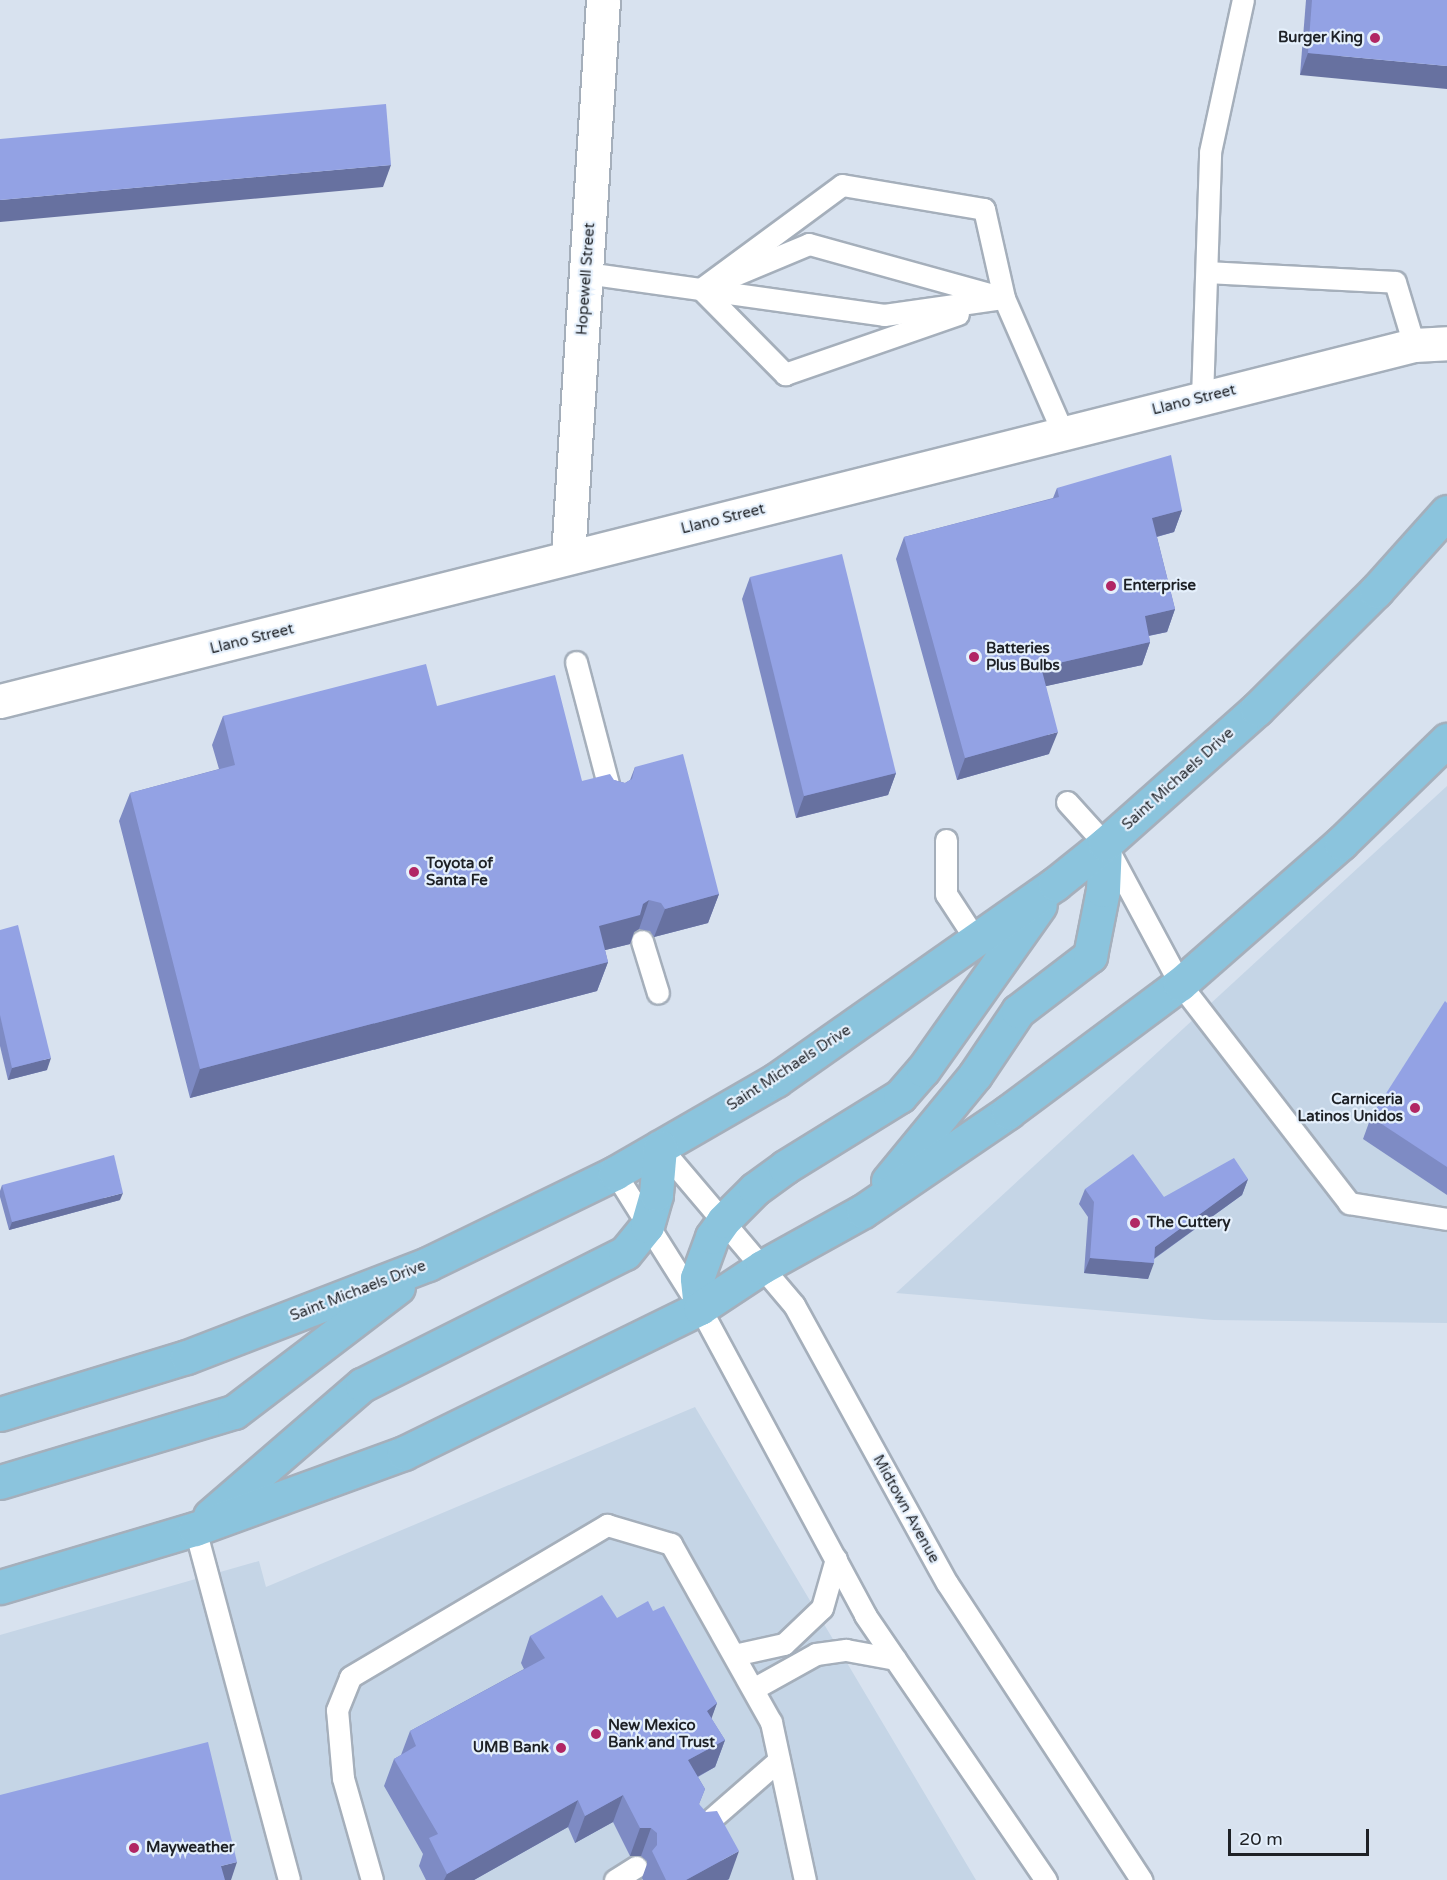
<!DOCTYPE html>
<html>
<head>
<meta charset="utf-8">
<style>
  body { margin:0 }
  #map { position:relative; width:1447px; height:1880px; overflow:hidden; background:#d8e2ef; font-family:"Varela Round",sans-serif }
  div>[style] { position:absolute }
  [style*='--x'] { left:calc(var(--x)*1px); top:calc(var(--y)*1px); width:calc(var(--w)*1px); rotate:calc(var(--a)*1deg) }
  .built>* { inset:0; background:#c5d5e6 }
  .roads { filter:drop-shadow(2px 0 #a5afbb) drop-shadow(-2px 0 #a5afbb) drop-shadow(0 2px #a5afbb) drop-shadow(0 -2px #a5afbb) }
  .service>* { height:21px; margin:-10.5px; padding:0 10.5px; transform-origin:10.5px; border-radius:10.5px; background:#fff }
  .minor>* { height:33px; margin:-16.5px; padding:0 16.5px; transform-origin:16.5px; border-radius:16.5px; background:#fff }
  .primary>* { height:33px; margin:-16.5px; padding:0 16.5px; transform-origin:16.5px; border-radius:16.5px; background:#8bc4dd }
  .wall>* { inset:0; background:#7e8bc4 }
  .shaded-wall>* { inset:0; background:#6771a0 }
  .building>* { inset:0; background:#93a2e4 }
  .dots>* { width:16px; height:16px; translate:-50% -50%; box-sizing:border-box; border:3px solid #e5f0fc; border-radius:50% }
  span { translate:-50% -50%; white-space:nowrap; text-align:center; line-height:1.15; -webkit-text-stroke:4.5px #e5f0fc; paint-order:stroke }
  .poi-label { font-size:15px; color:#1e2126; font-weight:700 }
  .right { translate:-100% -50%; text-align:right }
  .left { translate:0 -50%; text-align:left }
  .street-label { font-size:15px; color:#1e2126 }
  .scale { position:absolute; left:1228px; top:1829px; width:141px; height:27px; box-sizing:border-box; border:3px solid #1e2126; border-top:0; padding-left:8px; font-size:18px; line-height:21px; white-space:nowrap; color:#1e2126; -webkit-text-stroke:4px #e5f0fc; paint-order:stroke }
</style>
</head>
<body>
<div id="map">
  <div class="built">
    <div style="clip-path:polygon(1447px 786px,1447px 1323px,1214px 1320px,896px 1293px)"></div>
    <div style="clip-path:polygon(695px 1407px,976px 1880px,0 1880px,0 1635px,259px 1561px,266px 1587px)"></div>
  </div>
  <div class="roads">
    <div class="service">
      <div style="--x:1207;--y:272;--w:188;--a:3"></div>
      <div style="--x:1395;--y:282;--w:66;--a:73.2"></div>
      <div style="--x:586;--y:273;--w:301;--a:8"></div>
      <div style="--x:884;--y:315;--w:121;--a:-8.1"></div>
      <div style="--x:1004;--y:298;--w:147;--a:66.4"></div>
      <div style="--x:732;--y:276;--w:83;--a:-22.6"></div>
      <div style="--x:809;--y:244;--w:194;--a:15.5"></div>
      <div style="--x:701;--y:289;--w:175;--a:-36.4"></div>
      <div style="--x:842;--y:185;--w:144;--a:9.6"></div>
      <div style="--x:984;--y:209;--w:91;--a:77.3"></div>
      <div style="--x:701;--y:289;--w:120;--a:45.3"></div>
      <div style="--x:785;--y:374;--w:183;--a:-19.1"></div>
      <div style="--x:1202;--y:398;--w:246;--a:-88.1"></div>
      <div style="--x:1210;--y:152;--w:156;--a:-77.8"></div>
      <div style="--x:576;--y:662;--w:142;--a:75.3"></div>
      <div style="--x:1067;--y:802;--w:57;--a:47.9"></div>
      <div style="--x:1105;--y:844;--w:159;--a:61.8"></div>
      <div style="--x:1180;--y:984;--w:277;--a:52.3"></div>
      <div style="--x:1349;--y:1203;--w:99;--a:9.3"></div>
      <div style="--x:946;--y:840;--w:54;--a:90"></div>
      <div style="--x:946;--y:894;--w:55;--a:56.9"></div>
      <div style="--x:642;--y:941;--w:54;--a:72.9"></div>
      <div style="--x:660;--y:1147;--w:207;--a:49.7"></div>
      <div style="--x:794;--y:1305;--w:317;--a:61.2"></div>
      <div style="--x:947;--y:1583;--w:355;--a:56.8"></div>
      <div style="--x:615;--y:1173;--w:160;--a:57.8"></div>
      <div style="--x:700;--y:1308;--w:349;--a:61.7"></div>
      <div style="--x:865;--y:1615;--w:321;--a:55.7"></div>
      <div style="--x:195;--y:1529;--w:363;--a:75"></div>
      <div style="--x:734;--y:1655;--w:51;--a:-12.4"></div>
      <div style="--x:784;--y:1644;--w:52;--a:-43.5"></div>
      <div style="--x:822;--y:1608;--w:51;--a:-74.1"></div>
      <div style="--x:753;--y:1689;--w:72;--a:-29.1"></div>
      <div style="--x:816;--y:1654;--w:30;--a:-8"></div>
      <div style="--x:846;--y:1650;--w:50;--a:10.4"></div>
      <div style="--x:701;--y:1828;--w:103;--a:-41.1"></div>
      <div style="--x:372;--y:1880;--w:106;--a:-105.9"></div>
      <div style="--x:343;--y:1778;--w:68;--a:-95"></div>
      <div style="--x:337;--y:1710;--w:35;--a:-68"></div>
      <div style="--x:350;--y:1677;--w:299;--a:-30.6"></div>
      <div style="--x:607;--y:1525;--w:67;--a:16.5"></div>
      <div style="--x:671;--y:1544;--w:204;--a:60.7"></div>
      <div style="--x:771;--y:1722;--w:162;--a:77.9"></div>
      <div style="--x:615;--y:1880;--w:25;--a:-32"></div>
    </div>
    <div class="minor">
      <div style="--x:568;--y:557;--w:558;--a:-86.4"></div>
      <div style="--x:0;--y:701;--w:1458;--a:-14.13"></div>
      <div style="--x:1414;--y:345;--w:33;--a:-3"></div>
    </div>
    <div class="primary">
      <div style="--x:888;--y:1181;--w:137;--a:-50.6"></div>
      <div style="--x:975;--y:1075;--w:77;--a:-56.1"></div>
      <div style="--x:1018;--y:1011;--w:91;--a:-37.4"></div>
      <div style="--x:1090;--y:956;--w:67;--a:-78.9"></div>
      <div style="--x:1103;--y:890;--w:46;--a:-87.5"></div>
      <div style="--x:700;--y:1308;--w:30;--a:-96"></div>
      <div style="--x:697;--y:1278;--w:44;--a:-69.9"></div>
      <div style="--x:712;--y:1237;--w:19;--a:-55"></div>
      <div style="--x:723;--y:1221;--w:45;--a:-45"></div>
      <div style="--x:755;--y:1189;--w:37;--a:-36"></div>
      <div style="--x:785;--y:1167;--w:135;--a:-31.7"></div>
      <div style="--x:900;--y:1096;--w:35;--a:-49"></div>
      <div style="--x:923;--y:1070;--w:202;--a:-54.7"></div>
      <div style="--x:0;--y:1414;--w:195;--a:-17"></div>
      <div style="--x:187;--y:1357;--w:258;--a:-21.1"></div>
      <div style="--x:428;--y:1264;--w:208;--a:-25.9"></div>
      <div style="--x:615;--y:1173;--w:186;--a:-30"></div>
      <div style="--x:776;--y:1080;--w:341;--a:-35.1"></div>
      <div style="--x:1055;--y:884;--w:64;--a:-38.7"></div>
      <div style="--x:1105;--y:844;--w:203;--a:-41.6"></div>
      <div style="--x:1257;--y:709;--w:168;--a:-44.8"></div>
      <div style="--x:1376;--y:591;--w:106;--a:-48.1"></div>
      <div style="--x:0;--y:1482;--w:244;--a:-16.7"></div>
      <div style="--x:234;--y:1412;--w:206;--a:-37.3"></div>
      <div style="--x:210;--y:1516;--w:201;--a:-40.8"></div>
      <div style="--x:362;--y:1385;--w:294;--a:-26.7"></div>
      <div style="--x:625;--y:1253;--w:35;--a:-51"></div>
      <div style="--x:647;--y:1226;--w:33;--a:-74"></div>
      <div style="--x:656;--y:1194;--w:47;--a:-85.1"></div>
      <div style="--x:0;--y:1587;--w:203;--a:-16.6"></div>
      <div style="--x:195;--y:1529;--w:222;--a:-20"></div>
      <div style="--x:404;--y:1453;--w:330;--a:-26.1"></div>
      <div style="--x:700;--y:1308;--w:74;--a:-33.5"></div>
      <div style="--x:762;--y:1267;--w:115;--a:-29"></div>
      <div style="--x:863;--y:1211;--w:176;--a:-34.3"></div>
      <div style="--x:1008;--y:1112;--w:214;--a:-36.7"></div>
      <div style="--x:1180;--y:984;--w:214;--a:-41.2"></div>
      <div style="--x:1341;--y:843;--w:148;--a:-44.2"></div>
    </div>
  </div>
  <div class="wall">
    <div style="clip-path:polygon(1306px 0,1447px 0,1300px 75px)"></div>
    <div style="clip-path:polygon(1057px 488px,1182px 510px,1174px 532px,1157px 537px,1175px 609px,1167px 632px,1149px 636px,1150px 642px,1142px 665px,1046px 686px,1049px 754px,957px 780px,896px 559px,904px 537px,1053px 498px)"></div>
    <div style="clip-path:polygon(750px 577px,896px 773px,888px 795px,796px 818px,742px 599px)"></div>
    <div style="clip-path:polygon(437px 706px,582px 781px,614px 780px,625px 783px,630px 780px,635px 767px,719px 894px,708px 923px,654px 937px,650px 931px,639px 929px,634px 932px,630px 944px,605px 950px,608px 962px,597px 991px,190px 1098px,119px 821px,130px 793px,219px 769px,212px 745px,223px 716px)"></div>
    <div style="clip-path:polygon(0 930px,47px 1070px,8px 1080px,0 1046px)"></div>
    <div style="clip-path:polygon(1447px 1003px,1447px 1195px,1363px 1139px,1371px 1117px)"></div>
    <div style="clip-path:polygon(1248px 1179px,1242px 1195px,1154px 1259px,1148px 1279px,1084px 1273px,1088px 1217px,1079px 1204px,1085px 1189px,1164px 1197px)"></div>
    <div style="clip-path:polygon(2px 1185px,120px 1200px,9px 1230px,0 1197px,0 1191px)"></div>
    <div style="clip-path:polygon(653px 1611px,717px 1703px,711px 1718px,725px 1740px,715px 1767px,698px 1777px,705px 1789px,699px 1804px,729px 1879px,727px 1880px,643px 1880px,642px 1878px,647px 1864px,647px 1861px,641px 1856px,630px 1856px,613px 1822px,575px 1843px,568px 1827px,474px 1880px,426px 1880px,419px 1866px,423px 1854px,384px 1786px,394px 1759px,401px 1755px,410px 1731px,524px 1669px,521px 1663px,530px 1636px)"></div>
  </div>
  <div class="shaded-wall">
    <div style="clip-path:polygon(1308px 53px,1447px 66px,1447px 89px,1300px 75px)"></div>
    <div style="clip-path:polygon(391px 165px,383px 187px,0 222px,0 200px)"></div>
    <div style="clip-path:polygon(1182px 510px,1174px 532px,1144px 540px,1152px 518px)"></div>
    <div style="clip-path:polygon(1175px 609px,1167px 632px,1137px 638px,1145px 616px)"></div>
    <div style="clip-path:polygon(1150px 642px,1142px 665px,1033px 689px,1041px 667px)"></div>
    <div style="clip-path:polygon(1058px 732px,1049px 754px,957px 780px,965px 758px)"></div>
    <div style="clip-path:polygon(896px 773px,888px 795px,796px 818px,804px 796px)"></div>
    <div style="clip-path:polygon(719px 894px,708px 923px,654px 937px,665px 909px)"></div>
    <div style="clip-path:polygon(649px 900px,639px 929px,634px 932px,630px 944px,589px 954px,599px 926px)"></div>
    <div style="clip-path:polygon(608px 962px,597px 991px,190px 1098px,200px 1069px)"></div>
    <div style="clip-path:polygon(51px 1058px,47px 1070px,8px 1080px,12px 1068px)"></div>
    <div style="clip-path:polygon(1248px 1179px,1242px 1195px,1149px 1262px,1155px 1247px)"></div>
    <div style="clip-path:polygon(123px 1193px,120px 1200px,9px 1230px,12px 1222px)"></div>
    <div style="clip-path:polygon(1090px 1258px,1154px 1263px,1148px 1279px,1084px 1273px)"></div>
    <div style="clip-path:polygon(717px 1703px,707px 1731px,707px 1711px)"></div>
    <div style="clip-path:polygon(725px 1740px,715px 1767px,678px 1787px,688px 1760px)"></div>
    <div style="clip-path:polygon(623px 1795px,613px 1822px,575px 1843px,585px 1816px)"></div>
    <div style="clip-path:polygon(578px 1800px,568px 1827px,474px 1880px,444px 1880px,447px 1874px)"></div>
    <div style="clip-path:polygon(640px 1828px,651px 1828px,641px 1856px,630px 1856px)"></div>
    <div style="clip-path:polygon(739px 1851px,729px 1879px,727px 1880px,686px 1880px)"></div>
    <div style="clip-path:polygon(237px 1862px,231px 1880px,216px 1880px,221px 1866px)"></div>
  </div>
  <div class="building">
    <div style="clip-path:polygon(1312px 0,1447px 0,1447px 66px,1308px 53px)"></div>
    <div style="clip-path:polygon(386px 104px,391px 165px,0 200px,0 139px)"></div>
    <div style="clip-path:polygon(1171px 455px,1182px 510px,1152px 518px,1175px 609px,1145px 616px,1150px 642px,1041px 667px,1058px 732px,965px 758px,904px 537px,1059px 497px,1057px 488px)"></div>
    <div style="clip-path:polygon(842px 554px,896px 773px,804px 796px,750px 577px)"></div>
    <div style="clip-path:polygon(426px 664px,437px 706px,555px 675px,582px 781px,610px 774px,614px 780px,625px 783px,632px 779px,635px 767px,683px 754px,719px 894px,665px 909px,661px 903px,649px 900px,643px 904px,640px 915px,599px 926px,608px 962px,200px 1069px,130px 793px,235px 765px,223px 716px)"></div>
    <div style="clip-path:polygon(18px 925px,51px 1058px,12px 1068px,0 1015px,0 930px)"></div>
    <div style="clip-path:polygon(1445px 1001px,1447px 1003px,1447px 1167px,1371px 1117px)"></div>
    <div style="clip-path:polygon(1133px 1154px,1164px 1197px,1234px 1158px,1248px 1179px,1155px 1247px,1154px 1263px,1090px 1258px,1094px 1202px,1085px 1189px)"></div>
    <div style="clip-path:polygon(114px 1155px,123px 1193px,12px 1222px,2px 1185px)"></div>
    <div style="clip-path:polygon(602px 1595px,617px 1618px,648px 1601px,653px 1611px,664px 1606px,717px 1703px,707px 1711px,725px 1740px,688px 1760px,705px 1789px,699px 1804px,706px 1812px,717px 1811px,739px 1851px,686px 1880px,666px 1880px,652px 1851px,657px 1845px,657px 1833px,651px 1828px,640px 1828px,623px 1795px,585px 1816px,578px 1800px,447px 1874px,429px 1838px,438px 1834px,394px 1759px,416px 1746px,410px 1731px,545px 1658px,530px 1636px)"></div>
    <div style="clip-path:polygon(208px 1742px,237px 1862px,221px 1866px,225px 1880px,0 1880px,0 1795px)"></div>
  </div>
  <div class="dots">
    <div style="left:1375px;top:38px;background:#b12664"></div>
    <div style="left:1111px;top:586px;background:#b12664"></div>
    <div style="left:974px;top:657px;background:#b12664"></div>
    <div style="left:414px;top:872px;background:#b12664"></div>
    <div style="left:1415px;top:1108px;background:#b12664"></div>
    <div style="left:1135px;top:1223px;background:#b12664"></div>
    <div style="left:596px;top:1734px;background:#b12664"></div>
    <div style="left:561px;top:1748px;background:#b12664"></div>
    <div style="left:134px;top:1848px;background:#b12664"></div>
  </div>
  <div class="poi-label">
    <span class="right" style="left:1363px;top:38px">Burger King</span>
    <span class="left" style="left:1123px;top:586px">Enterprise</span>
    <span class="left" style="left:986px;top:657px">Batteries<br>Plus Bulbs</span>
    <span class="left" style="left:426px;top:872px">Toyota of<br>Santa Fe</span>
    <span class="right" style="left:1403px;top:1108px">Carniceria<br>Latinos Unidos</span>
    <span class="left" style="left:1147px;top:1223px">The Cuttery</span>
    <span class="left" style="left:608px;top:1734px">New Mexico<br>Bank and Trust</span>
    <span class="right" style="left:549px;top:1748px">UMB Bank</span>
    <span class="left" style="left:146px;top:1848px">Mayweather</span>
  </div>
  <div class="street-label">
    <span style="left:586px;top:279px;rotate:-86deg">Hopewell Street</span>
    <span style="left:1194px;top:400px;rotate:-14deg">Llano Street</span>
    <span style="left:723px;top:519px;rotate:-14deg">Llano Street</span>
    <span style="left:252px;top:639px;rotate:-14deg">Llano Street</span>
    <span style="left:1178px;top:779px;rotate:-42deg">Saint Michaels Drive</span>
    <span style="left:789px;top:1068px;rotate:-33deg">Saint Michaels Drive</span>
    <span style="left:358px;top:1291px;rotate:-21deg">Saint Michaels Drive</span>
    <span style="left:906px;top:1509px;rotate:61deg">Midtown Avenue</span>
  </div>
  <div class="scale">20 m</div>
</div>
</body>
</html>
